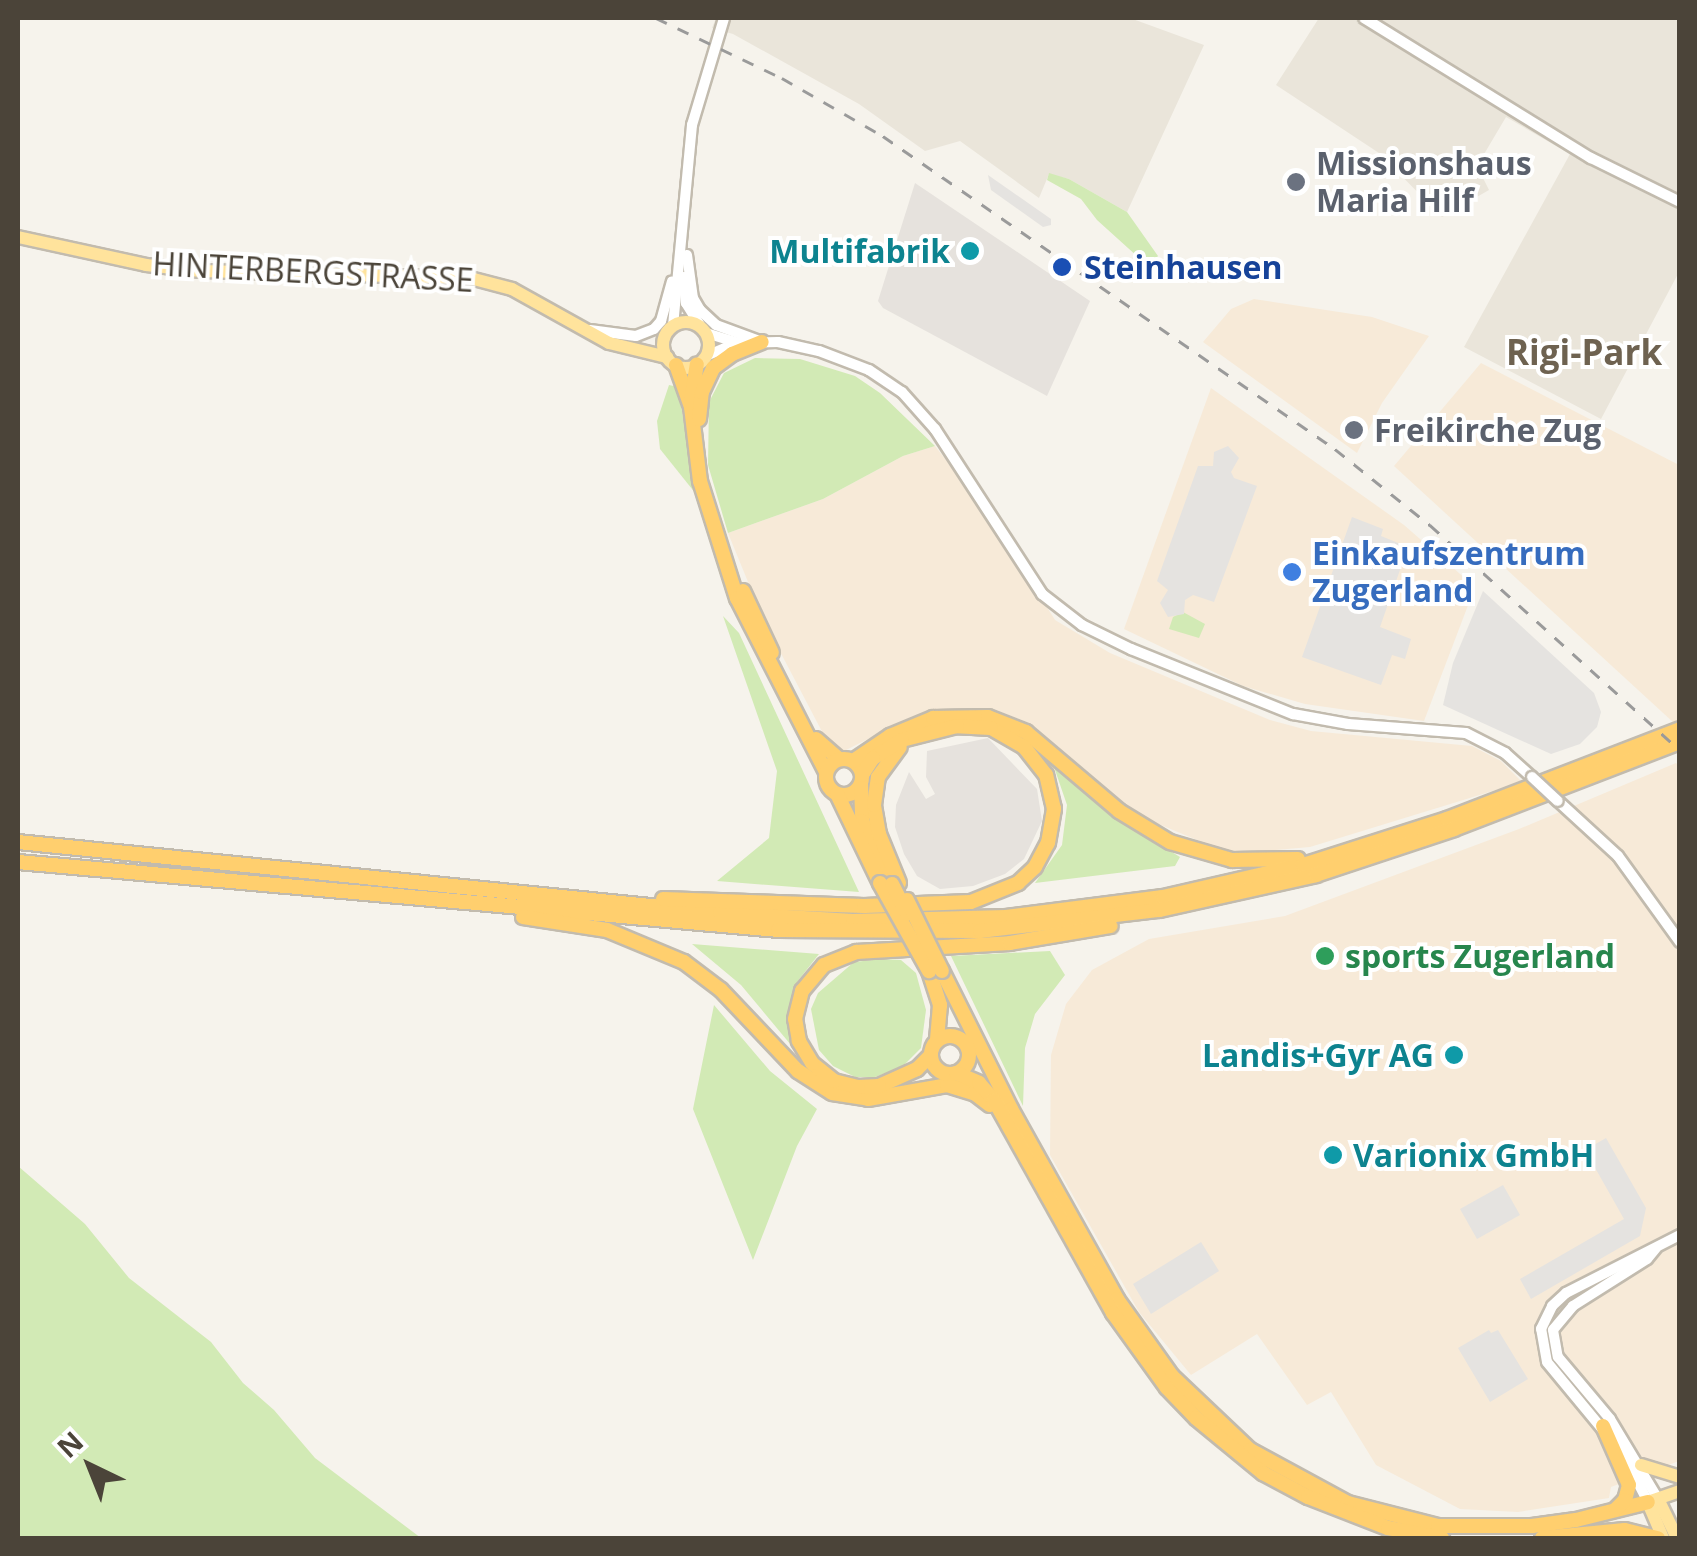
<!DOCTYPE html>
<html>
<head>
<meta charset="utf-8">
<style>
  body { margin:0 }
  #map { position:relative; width:1697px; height:1556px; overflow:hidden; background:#f6f3ec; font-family:"Open Sans",sans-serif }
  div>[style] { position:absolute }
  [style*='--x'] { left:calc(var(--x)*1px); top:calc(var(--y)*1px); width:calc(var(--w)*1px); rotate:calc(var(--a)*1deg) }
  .residential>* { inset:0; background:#eae5da }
  .commercial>* { inset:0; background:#f7ead8 }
  .industrial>* { inset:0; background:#e6e2dd }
  .green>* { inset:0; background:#d2eab5 }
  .parking>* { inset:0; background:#e5e3e0 }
  .roads { filter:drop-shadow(2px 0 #c2bbae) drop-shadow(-2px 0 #c2bbae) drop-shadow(0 2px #c2bbae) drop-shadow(0 -2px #c2bbae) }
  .minor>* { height:10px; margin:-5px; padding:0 5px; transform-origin:5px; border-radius:5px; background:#fff }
  .major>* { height:12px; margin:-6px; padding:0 6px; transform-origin:6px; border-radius:6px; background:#ffe39c }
  .major>.ring { margin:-6px; padding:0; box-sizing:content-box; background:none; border:12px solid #ffe39c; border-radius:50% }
  .highway>* { height:14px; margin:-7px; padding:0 7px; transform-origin:7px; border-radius:7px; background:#ffcf6e }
  .highway>.ring { margin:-7px; padding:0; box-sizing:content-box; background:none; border:14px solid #ffcf6e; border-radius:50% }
  .rail>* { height:2.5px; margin-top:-1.25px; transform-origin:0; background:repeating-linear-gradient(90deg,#9a9a9a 0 12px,transparent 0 24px) }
  .bridges { filter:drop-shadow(2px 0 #c2bbae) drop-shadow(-2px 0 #c2bbae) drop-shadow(0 2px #c2bbae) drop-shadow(0 -2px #c2bbae) }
  .minor-bridge>* { height:10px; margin:-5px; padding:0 5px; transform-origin:5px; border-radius:5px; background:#fff }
  .highway-bridge>* { height:14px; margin:-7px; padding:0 7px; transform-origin:7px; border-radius:7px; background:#ffcf6e }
  .dots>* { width:28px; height:28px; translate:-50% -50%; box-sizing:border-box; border:5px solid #fff; border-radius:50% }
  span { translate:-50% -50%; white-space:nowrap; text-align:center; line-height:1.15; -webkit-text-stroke:8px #fff; paint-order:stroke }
  .worship-label { font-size:32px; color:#5b616d; font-weight:700 }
  .left { translate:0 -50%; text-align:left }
  .culture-label { font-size:32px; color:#0d838f; font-weight:700 }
  .right { translate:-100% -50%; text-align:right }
  .transit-label { font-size:32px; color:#164399; font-weight:700 }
  .street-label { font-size:32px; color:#4b4439 }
  .shop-label { font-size:32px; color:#366cbe; font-weight:700 }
  .leisure-label { font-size:32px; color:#27864d; font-weight:700 }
  .neighbourhood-label { font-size:35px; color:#6e6250; font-weight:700 }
  .frame { position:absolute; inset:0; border:20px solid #4b4439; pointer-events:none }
  .north { position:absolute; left:40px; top:1416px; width:100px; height:100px; -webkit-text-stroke:8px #fff; paint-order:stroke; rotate:317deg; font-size:28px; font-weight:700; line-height:40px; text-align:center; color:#4b4439 }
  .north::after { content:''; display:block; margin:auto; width:35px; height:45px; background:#4b4439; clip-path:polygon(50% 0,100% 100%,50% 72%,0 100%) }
</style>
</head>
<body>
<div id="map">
  <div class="residential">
    <div style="clip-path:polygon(716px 18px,1130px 18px,1204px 45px,1127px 212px,1069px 179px,1049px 174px,1039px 198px,960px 141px,925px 151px,859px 104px,733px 34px,712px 28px)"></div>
    <div style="clip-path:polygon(1319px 18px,1679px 18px,1679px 272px,1601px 419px,1464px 347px,1570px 154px,1506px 117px,1477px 166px,1489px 190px,1442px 217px,1379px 153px,1276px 85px)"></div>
  </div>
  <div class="commercial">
    <div style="clip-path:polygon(1254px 299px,1372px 317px,1429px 336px,1382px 403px,1357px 453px,1203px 342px,1231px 309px)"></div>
    <div style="clip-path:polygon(1481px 363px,1679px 465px,1679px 720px,1674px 723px,1394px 466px)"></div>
    <div style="clip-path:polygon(1211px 388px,1404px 525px,1475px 587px,1424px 721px,1305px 704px,1243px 686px,1124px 629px)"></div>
    <div style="clip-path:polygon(935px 446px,991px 517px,1055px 620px,1110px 653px,1270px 720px,1311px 731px,1472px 746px,1501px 761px,1522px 782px,1310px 847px,1241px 853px,1221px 850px,1137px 815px,1029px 723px,991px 708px,936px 712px,900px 723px,844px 751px,828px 743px,764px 621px,728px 533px,823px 499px,903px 456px)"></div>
    <div style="clip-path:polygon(1676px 763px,1679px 766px,1679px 1461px,1611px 1487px,1609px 1498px,1518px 1512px,1460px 1509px,1376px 1465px,1331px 1392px,1307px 1405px,1257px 1334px,1191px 1375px,1139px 1312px,1050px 1155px,1051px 1055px,1066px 1004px,1092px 970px,1149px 939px,1285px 916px,1519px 829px)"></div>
  </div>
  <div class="industrial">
    <div style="clip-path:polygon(915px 183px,1090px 301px,1047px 396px,883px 308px,878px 301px)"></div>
    <div style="clip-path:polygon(988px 738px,1037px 789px,1042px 821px,1024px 859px,1005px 874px,973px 886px,940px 889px,917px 876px,904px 854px,895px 827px,896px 805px,909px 772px,926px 799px,935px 794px,926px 777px,927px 751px)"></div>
  </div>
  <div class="green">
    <div style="clip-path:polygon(1049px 173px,1069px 179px,1127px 212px,1158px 256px,1149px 267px,1097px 220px,1081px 199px,1047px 180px)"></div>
    <div style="clip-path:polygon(755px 358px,800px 359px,855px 376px,880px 393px,935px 446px,903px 456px,823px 499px,728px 533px,708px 465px,709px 402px,724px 373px)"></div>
    <div style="clip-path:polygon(669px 385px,678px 387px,696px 494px,660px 449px,657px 421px)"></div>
    <div style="clip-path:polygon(1183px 612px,1205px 624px,1199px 638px,1169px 629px,1173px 617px)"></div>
    <div style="clip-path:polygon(723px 616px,739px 633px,859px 892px,717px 881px,769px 838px,777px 771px)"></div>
    <div style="clip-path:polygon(1054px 767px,1111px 815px,1180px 857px,1175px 866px,1035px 883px,1062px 845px,1067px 805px)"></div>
    <div style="clip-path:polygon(692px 944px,819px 954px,797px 982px,791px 1015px,796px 1051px,741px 985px)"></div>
    <div style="clip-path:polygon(1050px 951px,1065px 975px,1035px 1014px,1025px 1048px,1023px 1106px,951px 956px)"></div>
    <div style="clip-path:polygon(882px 959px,901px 960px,916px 973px,926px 1010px,921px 1048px,902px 1067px,875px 1077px,855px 1077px,833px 1066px,819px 1050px,811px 1009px,818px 993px,854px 962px)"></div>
    <div style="clip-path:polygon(714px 1005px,770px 1071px,817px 1109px,797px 1146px,753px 1260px,693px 1109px)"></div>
    <div style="clip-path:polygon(18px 1166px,85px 1224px,129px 1278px,211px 1342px,243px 1383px,274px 1410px,315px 1458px,421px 1538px,18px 1538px)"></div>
  </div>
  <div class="parking">
    <div style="clip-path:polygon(988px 175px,1051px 219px,1051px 225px,1043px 227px,991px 190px)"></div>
    <div style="clip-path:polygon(1228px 446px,1239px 458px,1231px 472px,1234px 478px,1257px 486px,1214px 602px,1193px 595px,1185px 600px,1184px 614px,1168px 617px,1160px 603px,1168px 590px,1157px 581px,1198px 466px,1213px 466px,1214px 452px)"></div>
    <div style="clip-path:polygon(1352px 517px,1383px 529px,1381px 536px,1408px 547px,1380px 627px,1411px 639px,1405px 659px,1392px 655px,1381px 685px,1302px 657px)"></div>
    <div style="clip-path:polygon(1483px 591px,1594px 693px,1601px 712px,1597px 727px,1580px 744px,1551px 754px,1443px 705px,1453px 663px)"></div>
    <div style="clip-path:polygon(1606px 1138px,1646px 1208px,1640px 1236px,1531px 1299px,1520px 1279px,1624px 1219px,1585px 1150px)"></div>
    <div style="clip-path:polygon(1503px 1185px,1520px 1215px,1477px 1239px,1460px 1209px)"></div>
    <div style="clip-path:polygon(1201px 1242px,1219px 1271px,1151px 1314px,1133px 1284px)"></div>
    <div style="clip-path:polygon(1489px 1330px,1491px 1333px,1498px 1330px,1528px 1379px,1490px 1402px,1458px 1348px)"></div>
  </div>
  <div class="roads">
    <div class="minor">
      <div style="--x:1364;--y:18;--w:267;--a:31.7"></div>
      <div style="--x:1591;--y:158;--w:99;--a:26.3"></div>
      <div style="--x:687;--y:255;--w:43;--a:82.1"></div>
      <div style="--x:693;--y:298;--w:14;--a:60"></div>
      <div style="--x:700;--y:310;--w:22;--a:43"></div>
      <div style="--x:716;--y:325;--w:44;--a:20.1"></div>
      <div style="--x:684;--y:277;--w:26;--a:86"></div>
      <div style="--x:686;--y:303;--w:28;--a:58"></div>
      <div style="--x:673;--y:326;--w:202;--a:-84.6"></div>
      <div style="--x:692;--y:125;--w:112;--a:-73.3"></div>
      <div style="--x:590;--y:330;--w:46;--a:7.4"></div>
      <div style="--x:636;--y:336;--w:19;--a:-21"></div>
      <div style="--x:654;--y:329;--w:11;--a:-49"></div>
      <div style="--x:661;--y:321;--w:41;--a:-74.6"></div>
      <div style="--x:706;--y:333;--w:34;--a:17"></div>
      <div style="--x:738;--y:343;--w:40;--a:-1.4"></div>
      <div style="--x:778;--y:342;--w:42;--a:12.4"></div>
      <div style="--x:819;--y:351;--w:53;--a:20.8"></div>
      <div style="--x:869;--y:370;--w:40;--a:34"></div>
      <div style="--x:902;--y:392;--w:50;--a:48.3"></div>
      <div style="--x:935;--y:429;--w:197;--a:57"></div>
      <div style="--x:1042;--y:594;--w:51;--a:37.8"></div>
      <div style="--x:1082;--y:625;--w:55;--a:26.1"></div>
      <div style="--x:1131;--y:649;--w:175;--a:21.9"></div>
      <div style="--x:1293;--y:714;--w:56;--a:10.3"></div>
      <div style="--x:1348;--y:724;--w:118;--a:4.4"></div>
      <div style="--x:1466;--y:733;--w:44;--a:27.1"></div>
      <div style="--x:1505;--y:753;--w:36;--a:42"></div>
      <div style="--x:706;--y:356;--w:34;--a:-23"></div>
      <div style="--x:1558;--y:801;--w:81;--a:42.5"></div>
      <div style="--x:1618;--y:856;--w:106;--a:54.2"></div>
      <div style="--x:1656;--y:1248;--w:14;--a:129"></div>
      <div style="--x:1647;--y:1259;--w:88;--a:147.6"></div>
      <div style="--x:1573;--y:1306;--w:31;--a:130"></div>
      <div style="--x:1553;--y:1330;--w:27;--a:80"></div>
      <div style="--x:1558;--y:1357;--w:81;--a:50"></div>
      <div style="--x:1610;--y:1419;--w:93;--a:59"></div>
      <div style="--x:1648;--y:1502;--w:54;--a:-117.5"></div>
      <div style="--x:1623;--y:1454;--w:119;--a:-129.6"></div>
      <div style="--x:1547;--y:1362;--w:34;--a:-100"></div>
      <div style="--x:1541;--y:1329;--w:25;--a:-64"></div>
      <div style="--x:1552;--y:1306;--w:19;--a:-43"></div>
      <div style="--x:1566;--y:1293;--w:128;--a:-27"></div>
    </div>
    <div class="major">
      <div style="--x:18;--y:237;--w:131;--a:12.3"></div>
      <div style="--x:146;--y:265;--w:55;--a:6.2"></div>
      <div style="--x:201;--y:271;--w:269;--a:1.5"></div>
      <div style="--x:470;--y:278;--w:43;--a:14.7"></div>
      <div style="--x:512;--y:289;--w:111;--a:29.1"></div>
      <div style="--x:609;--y:343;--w:60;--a:13.6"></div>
      <div class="ring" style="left:663px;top:322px;width:34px;height:34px"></div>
      <div style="--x:1641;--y:1465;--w:41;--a:17.1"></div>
      <div style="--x:1658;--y:1499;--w:43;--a:64"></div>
      <div style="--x:1663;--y:1538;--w:39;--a:-113"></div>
      <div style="--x:1648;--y:1502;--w:34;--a:-19"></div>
    </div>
    <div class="highway">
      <div style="--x:676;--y:365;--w:45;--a:70.3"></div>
      <div style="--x:691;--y:407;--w:75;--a:83.1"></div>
      <div style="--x:700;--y:481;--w:123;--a:72.5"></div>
      <div style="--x:737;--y:598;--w:195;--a:62.9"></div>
      <div style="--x:691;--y:401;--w:37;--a:-81"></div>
      <div style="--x:699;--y:419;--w:27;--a:-84"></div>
      <div style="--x:702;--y:392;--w:26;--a:-65"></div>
      <div style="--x:713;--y:368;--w:24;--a:-36"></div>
      <div style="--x:732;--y:354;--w:32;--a:-22"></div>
      <div style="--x:743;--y:591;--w:68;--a:64.9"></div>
      <div style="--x:816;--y:739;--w:30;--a:41"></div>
      <div class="ring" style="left:826px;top:759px;width:22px;height:22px"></div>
      <div style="--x:853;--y:761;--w:45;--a:-34"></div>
      <div style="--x:890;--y:736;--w:47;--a:-22.7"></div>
      <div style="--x:933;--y:718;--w:55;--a:-1"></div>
      <div style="--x:988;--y:717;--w:41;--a:21.5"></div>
      <div style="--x:1026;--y:732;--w:122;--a:40.3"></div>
      <div style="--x:1119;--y:811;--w:60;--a:31.3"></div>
      <div style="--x:1170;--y:842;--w:65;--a:16.2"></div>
      <div style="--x:1232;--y:860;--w:66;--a:-0.9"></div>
      <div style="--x:861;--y:784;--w:37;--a:88"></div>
      <div style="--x:862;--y:821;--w:54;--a:64.9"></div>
      <div style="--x:837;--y:794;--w:99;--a:64.2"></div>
      <div style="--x:18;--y:842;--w:706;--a:5.78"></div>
      <div style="--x:720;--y:913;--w:133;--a:3.4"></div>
      <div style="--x:853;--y:921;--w:153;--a:-1.5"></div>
      <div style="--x:1006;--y:917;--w:158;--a:-7.3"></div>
      <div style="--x:1163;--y:897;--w:144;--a:-12.9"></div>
      <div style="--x:1303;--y:865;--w:151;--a:-17.7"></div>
      <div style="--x:1447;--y:819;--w:250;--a:-21.1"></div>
      <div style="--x:18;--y:862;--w:763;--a:5.11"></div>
      <div style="--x:778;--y:930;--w:202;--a:0.3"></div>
      <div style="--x:980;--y:931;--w:181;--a:-6.7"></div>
      <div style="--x:1160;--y:910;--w:160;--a:-12.6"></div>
      <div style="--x:1316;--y:875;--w:145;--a:-18.4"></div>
      <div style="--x:1454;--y:829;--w:242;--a:-21.1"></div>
      <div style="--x:899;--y:883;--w:53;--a:-112.2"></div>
      <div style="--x:879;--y:834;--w:29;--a:-100"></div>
      <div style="--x:874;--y:805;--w:28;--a:-82"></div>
      <div style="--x:878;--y:777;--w:37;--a:-54"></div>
      <div style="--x:663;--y:899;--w:201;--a:2"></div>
      <div style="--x:864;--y:906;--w:107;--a:-2.1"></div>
      <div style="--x:971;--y:902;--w:51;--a:-22"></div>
      <div style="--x:1018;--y:883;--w:23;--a:-43"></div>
      <div style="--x:1035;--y:867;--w:27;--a:-62"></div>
      <div style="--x:1048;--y:843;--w:35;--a:-80"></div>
      <div style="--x:1054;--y:809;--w:35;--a:-103"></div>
      <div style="--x:1046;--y:775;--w:36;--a:-128"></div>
      <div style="--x:1024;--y:747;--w:38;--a:-150"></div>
      <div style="--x:991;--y:728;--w:34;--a:-177"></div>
      <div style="--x:957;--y:726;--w:57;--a:165.7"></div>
      <div style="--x:902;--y:740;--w:34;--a:148"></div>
      <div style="--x:873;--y:758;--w:20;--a:123"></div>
      <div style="--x:523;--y:917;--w:85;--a:8.8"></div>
      <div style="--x:607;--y:930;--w:83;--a:22.6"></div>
      <div style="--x:684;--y:962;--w:46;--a:37.1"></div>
      <div style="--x:721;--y:990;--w:112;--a:46.5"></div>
      <div style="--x:798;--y:1071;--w:40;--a:32.9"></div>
      <div style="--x:832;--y:1093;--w:36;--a:9"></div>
      <div style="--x:868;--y:1099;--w:80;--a:-10"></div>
      <div style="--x:947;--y:1085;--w:28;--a:17"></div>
      <div style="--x:974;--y:1093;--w:20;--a:37"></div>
      <div style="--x:929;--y:971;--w:36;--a:72"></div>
      <div style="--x:940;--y:1005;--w:36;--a:95"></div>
      <div style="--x:942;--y:971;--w:154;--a:63.4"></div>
      <div style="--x:1011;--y:1109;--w:218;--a:60.8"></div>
      <div style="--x:1117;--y:1299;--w:95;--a:54.5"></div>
      <div style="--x:1172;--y:1376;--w:108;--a:43.5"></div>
      <div style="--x:1250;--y:1450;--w:111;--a:28.4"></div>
      <div style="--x:1348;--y:1503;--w:93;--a:14.3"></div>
      <div style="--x:1438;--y:1526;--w:94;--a:0"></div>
      <div style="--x:1532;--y:1526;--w:44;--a:-7.8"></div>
      <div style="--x:1576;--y:1520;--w:74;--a:-14"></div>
      <div class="ring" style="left:931px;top:1036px;width:24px;height:24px"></div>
      <div style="--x:931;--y:1055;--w:20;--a:135"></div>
      <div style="--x:917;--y:1069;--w:42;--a:155.9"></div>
      <div style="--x:879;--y:1086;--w:21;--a:177"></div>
      <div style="--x:858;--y:1087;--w:25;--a:-166"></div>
      <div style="--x:834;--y:1081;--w:28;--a:-141"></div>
      <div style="--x:812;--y:1063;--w:26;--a:-121"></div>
      <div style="--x:799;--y:1041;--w:22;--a:-100"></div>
      <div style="--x:795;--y:1019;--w:29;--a:-76"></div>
      <div style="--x:802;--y:991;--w:34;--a:-50"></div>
      <div style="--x:824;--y:965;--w:35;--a:-22"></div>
      <div style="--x:856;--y:952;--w:154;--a:-3.3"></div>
      <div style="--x:1010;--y:943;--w:102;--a:-9.6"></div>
      <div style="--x:956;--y:1073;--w:25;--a:23"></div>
      <div style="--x:979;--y:1083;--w:23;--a:49"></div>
      <div style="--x:994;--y:1100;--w:244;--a:60.8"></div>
      <div style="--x:1113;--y:1313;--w:92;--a:54.2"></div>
      <div style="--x:1167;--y:1388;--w:42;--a:46"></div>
      <div style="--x:1196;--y:1418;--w:87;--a:39.4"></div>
      <div style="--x:1263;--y:1473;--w:51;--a:28.1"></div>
      <div style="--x:1308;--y:1497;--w:86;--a:21.2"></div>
      <div style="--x:1388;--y:1528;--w:55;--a:10.5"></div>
      <div style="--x:1603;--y:1426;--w:64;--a:66.2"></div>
      <div style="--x:1629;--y:1485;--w:16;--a:105"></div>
      <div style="--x:1625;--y:1500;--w:13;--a:135"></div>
      <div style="--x:1542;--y:1538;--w:83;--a:-5.5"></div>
      <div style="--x:1625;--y:1530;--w:34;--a:14"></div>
    </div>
  </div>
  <div class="rail">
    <div style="--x:656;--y:18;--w:140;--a:25.5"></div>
    <div style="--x:782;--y:78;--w:116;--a:29.9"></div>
    <div style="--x:883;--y:136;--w:550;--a:34.7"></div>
    <div style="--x:1335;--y:449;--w:122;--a:38.7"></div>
    <div style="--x:1430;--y:525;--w:336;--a:42"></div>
  </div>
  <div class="bridges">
    <div class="minor-bridge">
      <div style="--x:1532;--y:777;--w:35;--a:43"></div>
    </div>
    <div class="highway-bridge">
      <div style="--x:880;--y:883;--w:101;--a:60.9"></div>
      <div style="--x:892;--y:884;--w:33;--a:63"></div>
      <div style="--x:907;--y:900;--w:79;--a:63.8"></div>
    </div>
  </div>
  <div class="dots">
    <div style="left:1296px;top:182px;background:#6b7280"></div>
    <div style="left:970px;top:251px;background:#0f9aa8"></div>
    <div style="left:1062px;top:267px;background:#1a4fb4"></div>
    <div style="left:1354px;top:430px;background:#6b7280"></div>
    <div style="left:1292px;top:572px;background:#3f7fe0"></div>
    <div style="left:1325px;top:956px;background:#2e9e5b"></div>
    <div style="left:1454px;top:1055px;background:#0f9aa8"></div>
    <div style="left:1333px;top:1155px;background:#0f9aa8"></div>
  </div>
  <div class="worship-label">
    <span class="left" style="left:1316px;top:182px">Missionshaus<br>Maria Hilf</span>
    <span class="left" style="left:1374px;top:430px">Freikirche Zug</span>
  </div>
  <div class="culture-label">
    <span class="right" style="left:950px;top:251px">Multifabrik</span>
    <span class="right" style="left:1434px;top:1055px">Landis+Gyr AG</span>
    <span class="left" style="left:1353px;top:1155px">Varionix GmbH</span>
  </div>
  <div class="transit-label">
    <span class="left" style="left:1084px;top:267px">Steinhausen</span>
  </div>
  <div class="street-label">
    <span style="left:313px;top:272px;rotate:3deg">HINTERBERGSTRASSE</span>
  </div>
  <div class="shop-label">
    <span class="left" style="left:1312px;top:572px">Einkaufszentrum<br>Zugerland</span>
  </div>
  <div class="leisure-label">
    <span class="left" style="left:1345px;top:956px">sports Zugerland</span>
  </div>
  <div class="neighbourhood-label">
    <span style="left:1584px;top:352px">Rigi-Park</span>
  </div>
  <div class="frame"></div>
  <div class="north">N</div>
</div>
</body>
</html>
